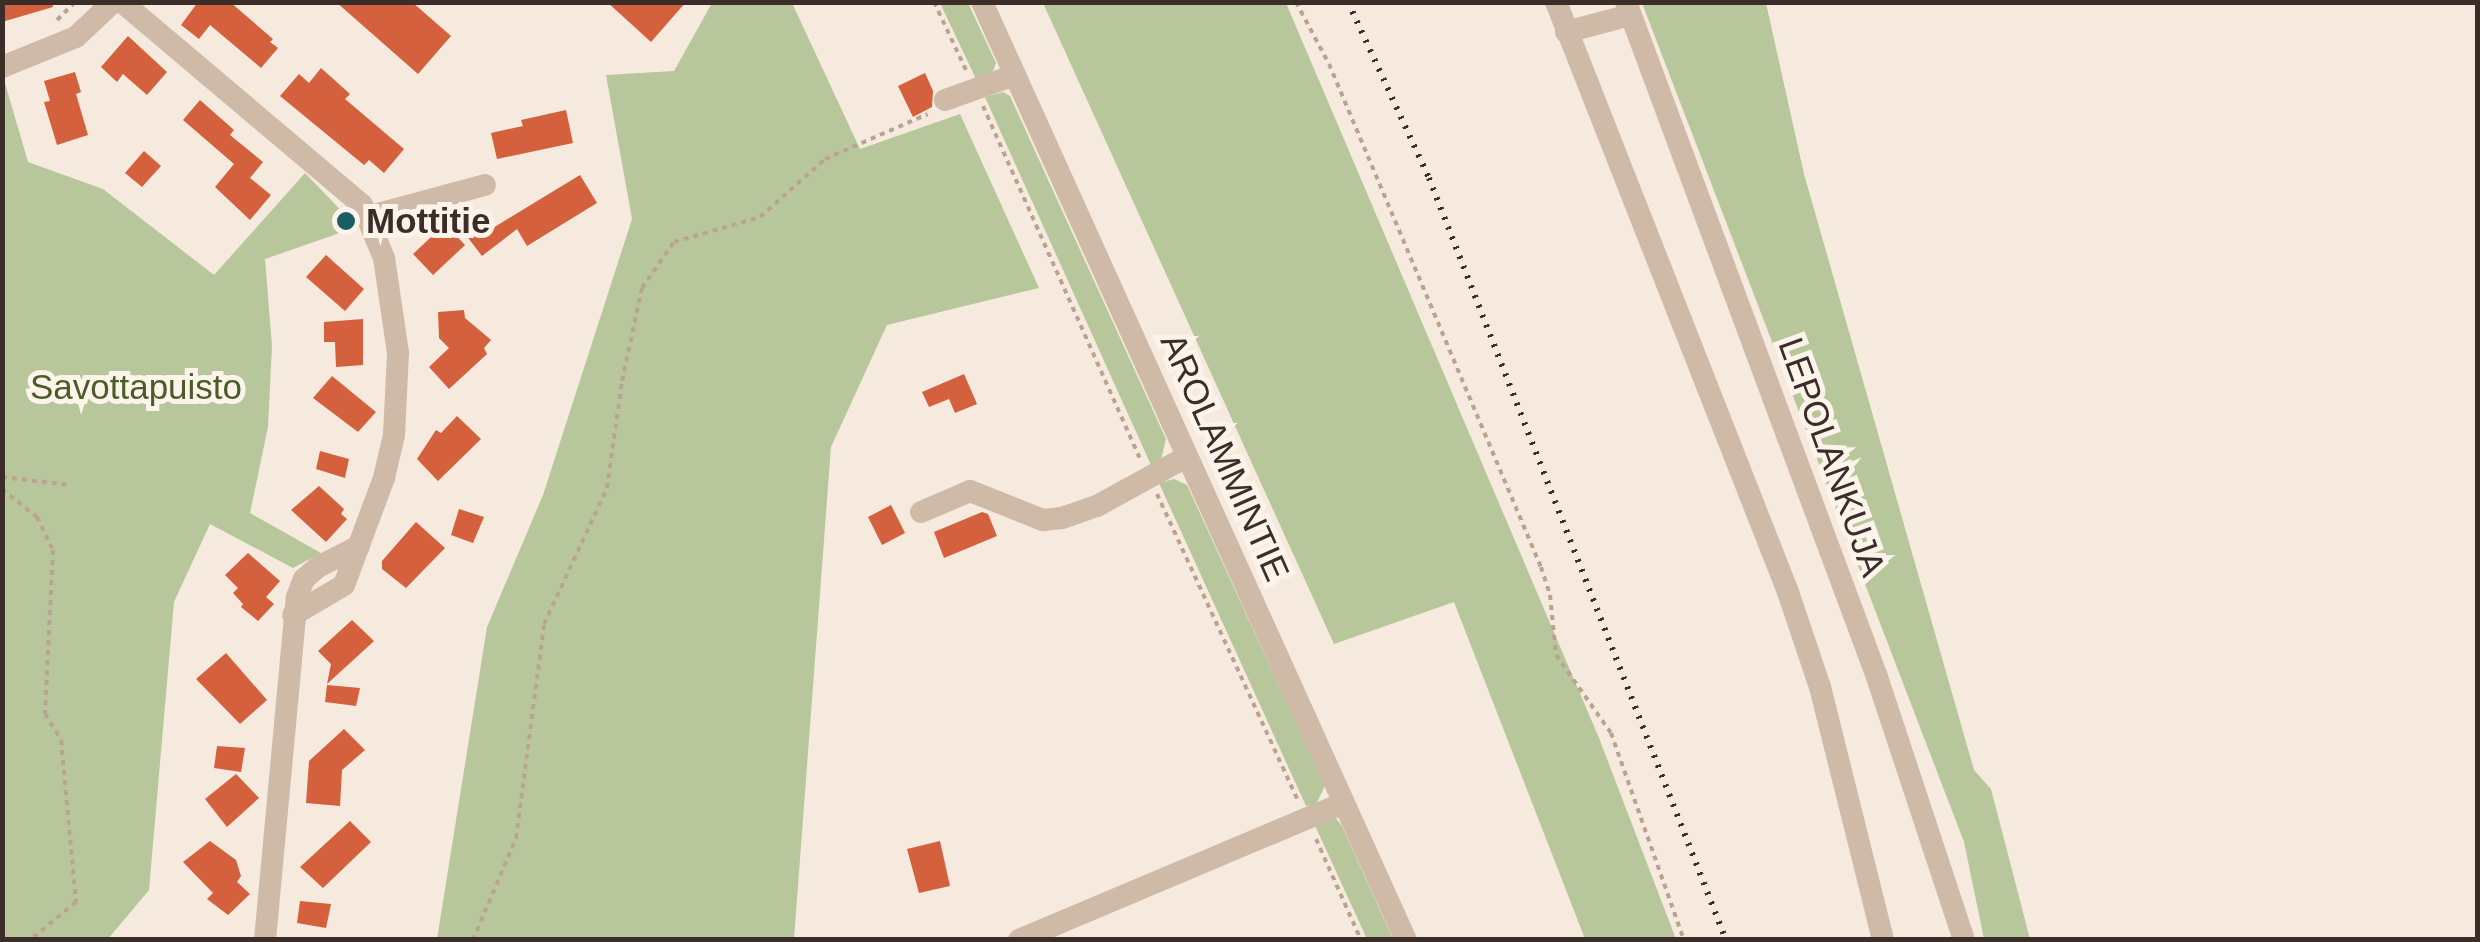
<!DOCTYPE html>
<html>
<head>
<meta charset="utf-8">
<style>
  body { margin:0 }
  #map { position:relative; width:2480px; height:942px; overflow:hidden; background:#f5eadd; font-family:Helvetica,sans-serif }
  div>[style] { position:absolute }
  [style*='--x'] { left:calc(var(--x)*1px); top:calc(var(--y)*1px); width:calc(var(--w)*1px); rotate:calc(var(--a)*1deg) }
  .green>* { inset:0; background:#b8c79b }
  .building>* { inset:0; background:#d4603d }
  .path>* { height:4px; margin-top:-2px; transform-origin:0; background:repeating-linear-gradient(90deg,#bba391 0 5px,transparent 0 10px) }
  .minor>* { height:22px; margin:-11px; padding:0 11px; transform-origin:11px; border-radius:11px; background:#cfb9a7 }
  .rail>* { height:6px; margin-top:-3px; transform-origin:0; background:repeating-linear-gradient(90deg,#3b2e28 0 2.5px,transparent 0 10.5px) }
  .dots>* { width:28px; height:28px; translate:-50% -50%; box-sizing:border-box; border:5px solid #fcf4eb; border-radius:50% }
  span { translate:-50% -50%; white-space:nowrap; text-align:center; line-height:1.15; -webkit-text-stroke:10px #fcf4eb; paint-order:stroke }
  .poi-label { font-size:35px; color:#3b2e28; font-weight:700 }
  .left { translate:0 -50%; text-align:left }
  .park-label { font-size:35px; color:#4a5d29 }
  .street-label { font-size:35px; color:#3b2e28 }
  .frame { position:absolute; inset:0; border:5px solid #3b2e28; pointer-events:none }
</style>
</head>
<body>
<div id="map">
  <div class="green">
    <div style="clip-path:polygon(712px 3px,792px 3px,860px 149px,960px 114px,1039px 288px,887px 325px,831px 447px,794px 939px,437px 939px,487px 627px,543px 495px,632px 219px,606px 75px,674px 71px)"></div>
    <div style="clip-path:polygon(940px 3px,968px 3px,996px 63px,993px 71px,976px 79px)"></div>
    <div style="clip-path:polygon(1043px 3px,1286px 3px,1599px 738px,1676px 939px,1585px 939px,1454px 602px,1334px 644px)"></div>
    <div style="clip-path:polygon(1642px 3px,1766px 3px,1804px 174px,1974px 770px,1991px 789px,2030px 939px,1984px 939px,1964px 842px)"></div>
    <div style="clip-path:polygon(5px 83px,28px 162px,103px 189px,214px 275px,305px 173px,357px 227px,265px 259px,272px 346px,268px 427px,250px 513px,321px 553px,293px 568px,210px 524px,174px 602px,149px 890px,108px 939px,3px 939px)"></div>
    <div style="clip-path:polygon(1003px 92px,1010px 96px,1166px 439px,1161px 459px,1151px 465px,985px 97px)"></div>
    <div style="clip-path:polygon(1174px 479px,1187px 485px,1325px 786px,1316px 804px,1306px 806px,1159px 483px)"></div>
    <div style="clip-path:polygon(1335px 817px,1342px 826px,1393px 939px,1367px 939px,1312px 819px)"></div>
  </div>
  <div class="building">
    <div style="clip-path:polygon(2px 2px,52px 2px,53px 7px,2px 22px)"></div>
    <div style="clip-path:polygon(198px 2px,230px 2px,273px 39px,270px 42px,278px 48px,261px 68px,210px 25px,199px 39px,181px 25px)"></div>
    <div style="clip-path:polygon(336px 2px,412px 2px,451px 36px,418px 74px)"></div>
    <div style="clip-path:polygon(607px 2px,686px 2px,651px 42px)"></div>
    <div style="clip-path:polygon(128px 36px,167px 72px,147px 95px,123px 74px,117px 82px,101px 67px)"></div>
    <div style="clip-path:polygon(321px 68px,350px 94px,345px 99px,404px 149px,384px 173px,369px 160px,364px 165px,280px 96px,299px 74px,309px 83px)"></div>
    <div style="clip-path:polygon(75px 72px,81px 92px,76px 94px,88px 135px,57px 145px,44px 102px,50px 101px,44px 81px)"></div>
    <div style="clip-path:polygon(925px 73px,933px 91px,932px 107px,913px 117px,898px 86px)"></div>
    <div style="clip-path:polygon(200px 100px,234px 130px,230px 135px,263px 162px,250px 178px,271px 195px,250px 220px,215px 187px,234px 164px,183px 120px)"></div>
    <div style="clip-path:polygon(566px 110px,573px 143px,497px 159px,491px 133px,523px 126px,521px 120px)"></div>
    <div style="clip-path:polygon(144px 151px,161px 166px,142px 187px,125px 173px)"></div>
    <div style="clip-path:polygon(580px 175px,597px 203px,527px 246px,517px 229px,482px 256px,462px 230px,478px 218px,488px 231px)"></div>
    <div style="clip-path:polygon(445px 224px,465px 245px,433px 275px,413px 254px)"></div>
    <div style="clip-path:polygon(326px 255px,364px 289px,345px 311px,306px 277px)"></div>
    <div style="clip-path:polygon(464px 310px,465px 318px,491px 340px,484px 348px,487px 354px,449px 389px,429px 367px,449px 348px,439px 338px,438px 312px)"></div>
    <div style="clip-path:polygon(363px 319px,363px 365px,336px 367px,335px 342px,324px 342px,324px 322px)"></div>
    <div style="clip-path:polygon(964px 374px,977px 404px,955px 413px,949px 399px,929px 407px,922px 392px)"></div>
    <div style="clip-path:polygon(332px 376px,376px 412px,358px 432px,313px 398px)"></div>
    <div style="clip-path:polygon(457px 416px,481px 439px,438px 481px,417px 459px,436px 430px,441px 433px)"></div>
    <div style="clip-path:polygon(320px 451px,349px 459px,345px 478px,316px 469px)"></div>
    <div style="clip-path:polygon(319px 486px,344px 509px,341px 514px,347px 519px,326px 542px,291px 510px)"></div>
    <div style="clip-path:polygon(891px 505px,905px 533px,882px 545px,868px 517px)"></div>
    <div style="clip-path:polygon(459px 509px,484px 517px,473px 543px,451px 535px)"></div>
    <div style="clip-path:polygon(982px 512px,988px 514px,997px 536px,944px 558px,934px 532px)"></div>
    <div style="clip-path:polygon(416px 522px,445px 548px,406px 588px,382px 569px,382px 561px)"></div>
    <div style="clip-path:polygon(248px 553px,280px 581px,266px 597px,274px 604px,258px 621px,241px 607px,243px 604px,233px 593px,238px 588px,225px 575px)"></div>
    <div style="clip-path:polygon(352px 620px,374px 641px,327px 684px,331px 664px,318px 651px)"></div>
    <div style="clip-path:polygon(226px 653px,267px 700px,240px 724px,196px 679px)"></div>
    <div style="clip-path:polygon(327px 685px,360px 688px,356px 706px,325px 702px)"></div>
    <div style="clip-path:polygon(344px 729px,365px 750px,342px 770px,340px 806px,306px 803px,309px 761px)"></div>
    <div style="clip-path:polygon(217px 746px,245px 748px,241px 772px,214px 768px)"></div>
    <div style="clip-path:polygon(236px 774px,259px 798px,227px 827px,205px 799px)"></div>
    <div style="clip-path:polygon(350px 821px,371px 842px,323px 888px,300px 867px)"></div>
    <div style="clip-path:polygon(210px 841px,236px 860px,241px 876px,237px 882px,250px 894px,228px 915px,207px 899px,213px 893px,183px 862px)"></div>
    <div style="clip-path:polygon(940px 841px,950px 886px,919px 893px,907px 849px)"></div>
    <div style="clip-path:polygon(300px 901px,331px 904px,326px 928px,297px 923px)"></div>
  </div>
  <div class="path">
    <div style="--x:934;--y:2;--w:75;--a:64.8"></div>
    <div style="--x:1296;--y:2;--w:70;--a:62"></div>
    <div style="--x:1329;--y:64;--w:546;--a:67.15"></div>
    <div style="--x:1541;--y:567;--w:29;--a:72"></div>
    <div style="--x:1550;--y:595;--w:60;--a:84.3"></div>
    <div style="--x:1556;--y:655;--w:95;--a:54.8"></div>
    <div style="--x:1611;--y:733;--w:219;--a:70.6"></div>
    <div style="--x:57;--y:20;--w:25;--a:-45"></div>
    <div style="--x:983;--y:106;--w:385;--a:66"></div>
    <div style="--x:2;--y:477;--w:68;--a:6.7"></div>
    <div style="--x:2;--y:489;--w:45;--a:38.7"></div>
    <div style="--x:37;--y:517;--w:37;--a:64"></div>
    <div style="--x:53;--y:550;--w:164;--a:92.8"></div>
    <div style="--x:45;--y:714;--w:31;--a:58"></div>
    <div style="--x:61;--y:740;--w:163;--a:84.7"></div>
    <div style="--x:76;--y:902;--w:60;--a:140.4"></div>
    <div style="--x:1157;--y:494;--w:336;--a:65.3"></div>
    <div style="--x:1316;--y:839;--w:111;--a:66"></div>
    <div style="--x:473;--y:940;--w:111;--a:-67.1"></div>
    <div style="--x:516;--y:838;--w:216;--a:-82.5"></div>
    <div style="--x:544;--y:624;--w:150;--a:-65.1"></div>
    <div style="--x:607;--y:488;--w:108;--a:-82"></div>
    <div style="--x:622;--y:381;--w:95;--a:-77.9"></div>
    <div style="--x:642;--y:288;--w:56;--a:-55.2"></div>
    <div style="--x:674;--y:242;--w:90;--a:-16.2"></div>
    <div style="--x:760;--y:217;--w:87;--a:-41.7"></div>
    <div style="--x:825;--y:159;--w:112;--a:-23.6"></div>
  </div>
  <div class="minor">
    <div style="--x:122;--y:2;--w:314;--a:40.2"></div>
    <div style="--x:362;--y:205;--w:57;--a:67.5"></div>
    <div style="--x:384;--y:258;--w:96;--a:81.6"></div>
    <div style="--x:398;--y:353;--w:82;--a:92.8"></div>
    <div style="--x:394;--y:435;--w:44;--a:103.1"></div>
    <div style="--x:384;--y:478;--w:114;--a:110.5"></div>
    <div style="--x:344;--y:585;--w:59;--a:149.5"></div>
    <div style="--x:982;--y:2;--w:1029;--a:65.68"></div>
    <div style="--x:1556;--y:2;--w:634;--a:68.53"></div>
    <div style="--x:1788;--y:592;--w:100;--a:71.4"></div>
    <div style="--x:1820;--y:687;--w:261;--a:76"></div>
    <div style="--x:1626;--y:2;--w:720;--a:69.6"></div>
    <div style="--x:1877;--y:677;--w:277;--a:71.7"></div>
    <div style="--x:1566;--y:32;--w:66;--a:-14.9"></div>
    <div style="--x:2;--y:67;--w:80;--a:-22.1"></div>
    <div style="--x:76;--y:37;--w:51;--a:-43.4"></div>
    <div style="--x:945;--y:100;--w:74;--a:-19.7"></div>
    <div style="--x:370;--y:216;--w:119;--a:-15.1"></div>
    <div style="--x:921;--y:512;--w:53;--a:-23.2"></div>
    <div style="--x:970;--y:491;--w:79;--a:21.7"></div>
    <div style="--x:1043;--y:520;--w:19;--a:-6"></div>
    <div style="--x:1062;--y:518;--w:37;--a:-19"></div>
    <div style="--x:1097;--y:506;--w:102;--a:-28.8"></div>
    <div style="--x:265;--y:940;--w:344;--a:-84.7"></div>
    <div style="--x:297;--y:597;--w:19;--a:-69"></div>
    <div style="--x:304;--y:579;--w:18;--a:-41"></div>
    <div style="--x:318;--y:567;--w:46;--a:-27.1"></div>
    <div style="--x:1019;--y:940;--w:352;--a:-22.9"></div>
  </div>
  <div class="rail">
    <div style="--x:1348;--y:2;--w:194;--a:65.3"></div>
    <div style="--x:1429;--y:178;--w:818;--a:68.71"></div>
  </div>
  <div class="dots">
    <div style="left:346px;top:221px;background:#185e62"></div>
  </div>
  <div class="poi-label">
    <span class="left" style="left:366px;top:221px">Mottitie</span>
  </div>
  <div class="park-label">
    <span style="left:136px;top:387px">Savottapuisto</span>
  </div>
  <div class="street-label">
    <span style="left:1225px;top:457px;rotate:66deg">AROLAMMINTIE</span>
    <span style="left:1832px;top:457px;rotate:70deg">LEPOLANKUJA</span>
  </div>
  <div class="frame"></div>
</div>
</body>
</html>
